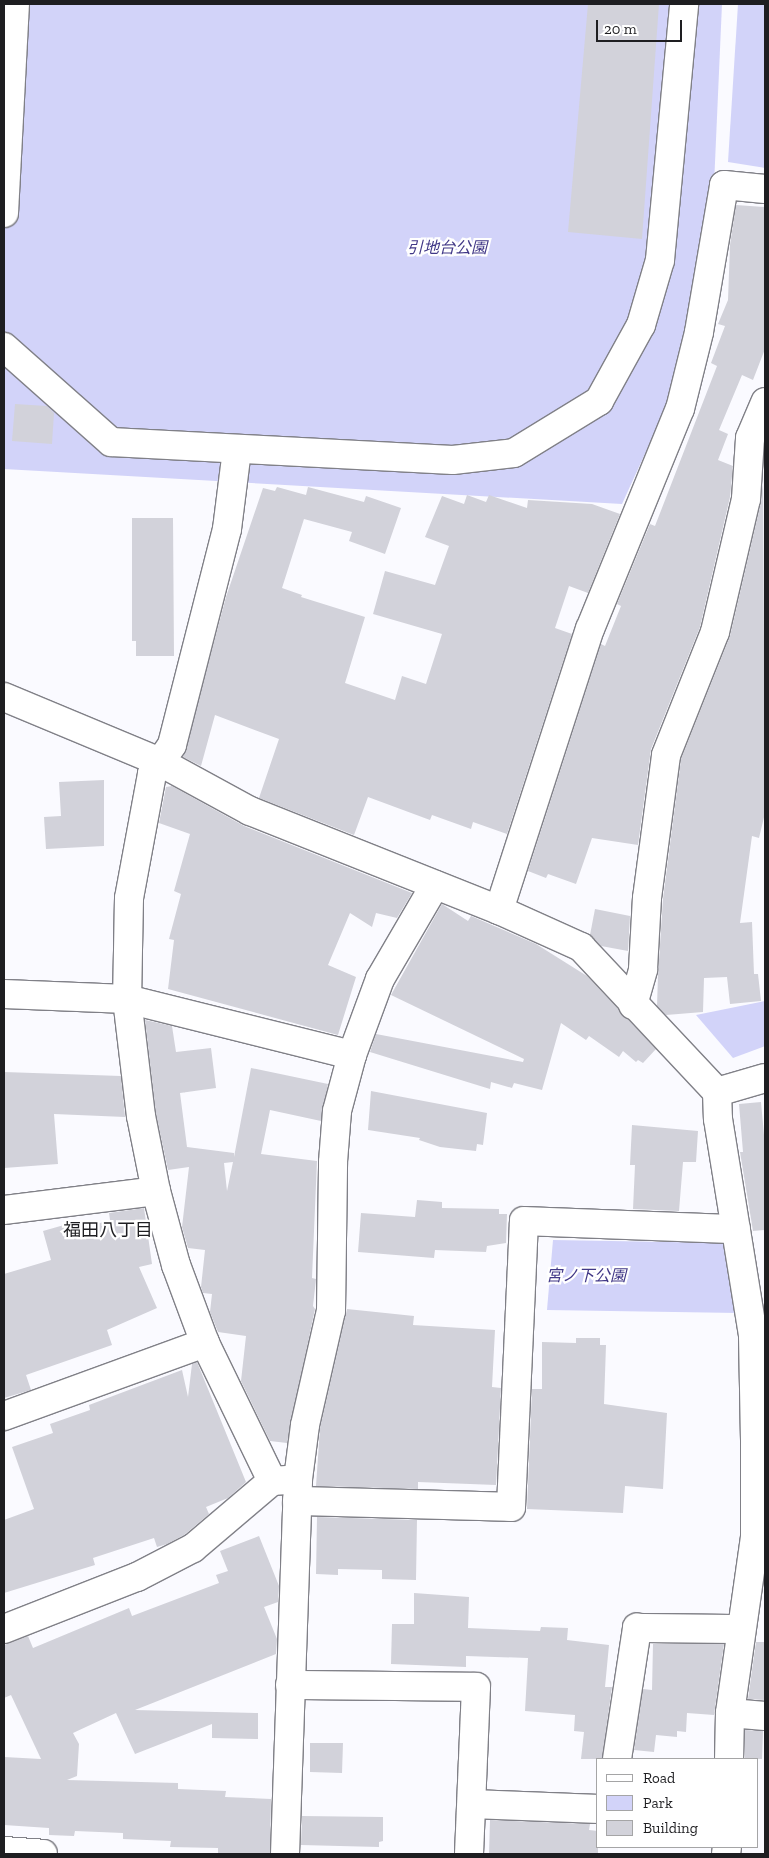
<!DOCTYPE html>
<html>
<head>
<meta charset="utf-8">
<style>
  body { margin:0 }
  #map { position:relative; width:769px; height:1858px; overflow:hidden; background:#fafaff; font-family:"Zilla Slab","Noto Sans JP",serif }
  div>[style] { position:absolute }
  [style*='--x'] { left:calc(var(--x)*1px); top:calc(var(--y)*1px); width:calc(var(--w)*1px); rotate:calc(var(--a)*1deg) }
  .green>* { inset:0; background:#d2d3f9 }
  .building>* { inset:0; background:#d2d2da }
  .roads { filter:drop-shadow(1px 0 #808087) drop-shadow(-1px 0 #808087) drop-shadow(0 1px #808087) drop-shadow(0 -1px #808087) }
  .street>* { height:28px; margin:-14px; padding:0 14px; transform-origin:14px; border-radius:14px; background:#fff }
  span { translate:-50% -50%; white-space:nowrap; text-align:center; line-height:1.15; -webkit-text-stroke:4.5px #fff; paint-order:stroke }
  .park-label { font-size:16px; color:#413887; font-style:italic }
  .neighbourhood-label { font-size:18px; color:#1e1e21 }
  .frame { position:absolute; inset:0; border:5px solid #1e1e21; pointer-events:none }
  .legend { position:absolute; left:596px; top:1758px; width:162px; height:90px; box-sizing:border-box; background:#fff; border:1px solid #a5a5a6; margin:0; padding:6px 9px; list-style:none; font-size:15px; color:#1e1e21 }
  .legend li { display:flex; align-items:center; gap:10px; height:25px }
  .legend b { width:25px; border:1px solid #a5a5a6 }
  .scale { position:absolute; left:596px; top:20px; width:86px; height:22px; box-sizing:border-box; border:2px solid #1e1e21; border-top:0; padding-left:6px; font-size:15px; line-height:18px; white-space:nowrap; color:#1e1e21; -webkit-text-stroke:4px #fff; paint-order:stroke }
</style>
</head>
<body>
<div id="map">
  <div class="green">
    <div style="clip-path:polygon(4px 4px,722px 4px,714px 185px,675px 388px,622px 504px,4px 469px)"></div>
    <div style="clip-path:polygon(738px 4px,765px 4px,765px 168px,728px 162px)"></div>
    <div style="clip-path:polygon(765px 1001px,765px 1046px,733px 1058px,696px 1015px)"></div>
    <div style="clip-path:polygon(553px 1240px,726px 1243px,738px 1313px,547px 1310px)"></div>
  </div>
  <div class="building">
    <div style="clip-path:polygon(588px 4px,659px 4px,642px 239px,568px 232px)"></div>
    <div style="clip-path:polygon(736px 205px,765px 207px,765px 349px,753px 380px,742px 375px,719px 430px,728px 434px,718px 460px,733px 466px,730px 497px,700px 627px,651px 749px,638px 845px,592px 838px,576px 884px,548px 874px,546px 878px,528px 871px,601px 644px,605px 646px,621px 606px,617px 604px,650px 524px,655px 526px,717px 366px,711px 363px,725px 326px,718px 324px,728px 300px,730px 245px)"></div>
    <div style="clip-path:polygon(15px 404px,47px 406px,54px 413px,52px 444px,12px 441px)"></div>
    <div style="clip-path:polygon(763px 478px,765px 813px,759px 838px,752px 836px,740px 923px,752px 922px,754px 974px,758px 974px,761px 1001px,730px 1004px,727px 977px,704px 978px,703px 1012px,666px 1015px,657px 1006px,658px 975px,663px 899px,681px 759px,730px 636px,761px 502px)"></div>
    <div style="clip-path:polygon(277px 487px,306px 495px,308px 487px,364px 502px,366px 496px,401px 508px,385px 554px,349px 541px,352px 532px,304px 519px,282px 588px,302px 595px,301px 597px,365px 617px,345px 683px,395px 700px,402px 676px,426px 684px,442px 634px,373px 614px,385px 571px,435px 585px,449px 546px,425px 537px,442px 496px,464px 504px,467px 495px,486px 502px,489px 495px,527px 508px,528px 500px,592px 504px,620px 514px,588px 593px,569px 586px,555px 628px,572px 634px,507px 834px,473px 822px,471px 829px,432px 815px,430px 820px,368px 797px,354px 835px,259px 798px,279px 739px,215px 715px,201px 766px,183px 757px,226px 597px,263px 488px,275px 491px)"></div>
    <div style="clip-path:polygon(132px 518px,173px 518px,174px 656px,136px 656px,136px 641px,132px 641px)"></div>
    <div style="clip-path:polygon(104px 780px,104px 846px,46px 849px,44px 817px,61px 816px,59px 782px)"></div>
    <div style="clip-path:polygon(172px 786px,244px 826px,412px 893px,397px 918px,376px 913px,372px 927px,350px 913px,328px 965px,356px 977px,338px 1035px,168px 989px,174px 940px,169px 939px,181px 894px,174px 891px,190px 834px,159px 823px,166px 787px)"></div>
    <div style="clip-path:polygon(442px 904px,468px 921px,471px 916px,536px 944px,587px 976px,656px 1049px,643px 1063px,638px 1060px,636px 1062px,623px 1051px,619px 1057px,589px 1036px,586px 1040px,561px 1023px,542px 1090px,514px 1083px,512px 1088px,491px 1082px,490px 1089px,370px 1052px,376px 1034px,523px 1062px,524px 1059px,391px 995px)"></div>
    <div style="clip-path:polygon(595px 909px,630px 916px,628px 951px,601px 946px,590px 935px)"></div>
    <div style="clip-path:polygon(evenodd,145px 1020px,172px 1026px,176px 1052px,211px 1048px,216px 1088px,180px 1093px,187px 1147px,234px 1153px,234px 1157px,251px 1068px,328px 1084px,321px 1121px,270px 1110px,261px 1154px,317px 1161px,312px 1278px,316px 1279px,313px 1306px,315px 1309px,287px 1443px,270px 1441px,241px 1381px,246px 1336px,218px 1332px,210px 1312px,212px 1294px,203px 1293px,201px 1287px,205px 1250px,188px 1248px,182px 1227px,189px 1167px,168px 1170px,156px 1114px,145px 1020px,224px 1163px,233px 1162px,227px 1191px,224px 1163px)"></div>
    <div style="clip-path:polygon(4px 1072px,121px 1076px,125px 1117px,54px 1114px,58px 1164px,4px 1168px)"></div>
    <div style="clip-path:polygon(371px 1091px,487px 1113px,483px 1145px,477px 1144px,476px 1151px,440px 1147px,419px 1140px,420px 1138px,368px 1130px)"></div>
    <div style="clip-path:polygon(761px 1102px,765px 1146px,765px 1230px,753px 1231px,740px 1152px,743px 1152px,739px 1104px)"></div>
    <div style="clip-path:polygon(632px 1125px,698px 1131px,696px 1162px,683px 1162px,679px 1211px,633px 1209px,635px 1165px,630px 1165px)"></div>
    <div style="clip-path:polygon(417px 1200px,442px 1202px,442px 1208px,499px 1209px,499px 1214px,507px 1214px,506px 1243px,487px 1246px,486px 1252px,435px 1250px,434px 1258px,358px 1252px,361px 1213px,415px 1217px)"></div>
    <div style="clip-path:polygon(144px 1208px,152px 1264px,139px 1267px,157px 1308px,107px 1330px,112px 1345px,26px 1375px,31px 1390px,4px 1398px,4px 1274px,51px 1260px,43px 1231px,64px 1225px,66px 1233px,110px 1220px,109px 1213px)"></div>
    <div style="clip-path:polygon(347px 1309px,414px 1316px,413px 1325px,495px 1330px,492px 1387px,501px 1388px,496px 1485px,418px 1482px,418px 1489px,316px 1486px,320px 1428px)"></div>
    <div style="clip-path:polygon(576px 1338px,600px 1338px,600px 1345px,606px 1345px,604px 1404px,667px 1413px,663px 1489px,625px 1486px,623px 1513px,527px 1509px,532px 1389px,542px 1389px,542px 1342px,576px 1343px)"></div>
    <div style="clip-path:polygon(197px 1362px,246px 1482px,228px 1498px,206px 1507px,209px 1514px,184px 1535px,167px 1544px,157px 1547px,154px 1538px,93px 1558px,95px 1565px,4px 1593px,4px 1520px,34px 1509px,12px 1447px,53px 1433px,50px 1424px,90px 1410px,89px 1405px,182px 1370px,188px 1397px,192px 1364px)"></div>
    <div style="clip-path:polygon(317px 1517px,417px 1520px,416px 1580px,382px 1579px,382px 1570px,338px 1569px,338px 1575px,316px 1574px)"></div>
    <div style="clip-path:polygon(259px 1536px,279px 1586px,278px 1602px,264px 1607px,277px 1639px,276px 1654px,135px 1710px,258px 1713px,258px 1739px,212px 1738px,212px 1724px,135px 1754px,116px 1713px,73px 1733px,79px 1744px,77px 1776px,67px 1780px,178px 1783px,178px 1789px,226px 1791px,225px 1797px,271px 1799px,270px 1854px,218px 1854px,218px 1848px,170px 1847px,171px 1841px,123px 1839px,123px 1833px,75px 1831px,74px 1836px,49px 1835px,49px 1828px,4px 1825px,4px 1757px,41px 1759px,11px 1695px,4px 1698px,4px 1645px,28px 1636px,33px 1648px,129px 1608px,132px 1616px,219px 1583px,216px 1575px,228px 1571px,220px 1551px)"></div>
    <div style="clip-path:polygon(414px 1593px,469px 1597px,468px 1628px,540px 1631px,541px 1627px,568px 1628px,567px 1640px,609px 1645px,605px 1687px,612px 1687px,602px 1759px,581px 1759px,584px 1732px,574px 1731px,575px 1715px,525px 1711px,528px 1658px,466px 1656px,466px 1667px,391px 1664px,392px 1624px,414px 1624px)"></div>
    <div style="clip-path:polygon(756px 1642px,765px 1642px,765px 1700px,748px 1699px)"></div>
    <div style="clip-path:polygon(653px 1644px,724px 1644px,714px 1715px,687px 1713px,686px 1732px,677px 1731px,677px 1737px,656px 1735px,654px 1752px,634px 1750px,643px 1689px,652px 1690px)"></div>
    <div style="clip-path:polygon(745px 1730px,763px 1731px,762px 1759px,745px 1759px)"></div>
    <div style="clip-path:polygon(310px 1743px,343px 1743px,342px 1773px,310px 1772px)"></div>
    <div style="clip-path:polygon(302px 1816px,383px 1817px,383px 1841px,379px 1842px,379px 1847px,301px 1845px)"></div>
    <div style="clip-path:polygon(490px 1820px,590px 1824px,589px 1830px,598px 1831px,598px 1854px,489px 1854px)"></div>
  </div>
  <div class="roads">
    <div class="street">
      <div style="--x:4;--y:213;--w:209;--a:-87"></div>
      <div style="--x:4;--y:347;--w:143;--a:41.6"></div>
      <div style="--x:111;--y:442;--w:342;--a:3"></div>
      <div style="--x:453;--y:460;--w:61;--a:-6.5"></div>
      <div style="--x:514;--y:453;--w:100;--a:-31.5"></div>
      <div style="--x:599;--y:401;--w:87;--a:-61.1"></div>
      <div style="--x:641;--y:325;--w:68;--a:-73.7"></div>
      <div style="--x:660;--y:260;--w:257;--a:-84.6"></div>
      <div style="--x:237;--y:450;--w:80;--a:97.2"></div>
      <div style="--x:227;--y:529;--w:223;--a:104.3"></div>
      <div style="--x:172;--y:745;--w:35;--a:125"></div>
      <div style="--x:152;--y:774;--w:126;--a:100.5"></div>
      <div style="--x:129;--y:898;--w:101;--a:91.1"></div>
      <div style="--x:127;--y:999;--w:118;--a:83.2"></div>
      <div style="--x:141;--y:1116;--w:76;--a:78.7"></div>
      <div style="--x:156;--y:1191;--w:77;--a:74.9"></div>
      <div style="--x:176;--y:1265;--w:83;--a:69.6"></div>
      <div style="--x:205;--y:1343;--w:153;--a:64.1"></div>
      <div style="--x:272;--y:1481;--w:26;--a:-4"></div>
      <div style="--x:4;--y:697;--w:169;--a:22.6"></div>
      <div style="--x:160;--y:762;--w:102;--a:28.6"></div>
      <div style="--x:250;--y:811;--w:268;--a:21.7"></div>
      <div style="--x:499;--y:910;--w:90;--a:24.3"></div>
      <div style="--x:581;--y:947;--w:199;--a:46.8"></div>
      <div style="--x:717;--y:1092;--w:27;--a:88"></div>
      <div style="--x:718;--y:1119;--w:220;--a:80.8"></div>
      <div style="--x:753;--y:1336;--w:109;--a:88.9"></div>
      <div style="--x:755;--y:1445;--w:92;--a:90"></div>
      <div style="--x:755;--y:1537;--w:178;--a:98.1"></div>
      <div style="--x:730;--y:1713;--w:46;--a:91.2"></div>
      <div style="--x:499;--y:910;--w:295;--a:-72.1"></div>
      <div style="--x:590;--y:629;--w:238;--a:-67.8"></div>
      <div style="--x:680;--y:409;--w:79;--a:-76.1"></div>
      <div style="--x:699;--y:332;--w:149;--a:-80.3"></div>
      <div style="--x:724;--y:185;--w:41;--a:5.6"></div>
      <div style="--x:4;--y:994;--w:123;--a:2.3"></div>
      <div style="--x:127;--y:999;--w:232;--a:14"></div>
      <div style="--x:633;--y:1005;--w:37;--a:-74"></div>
      <div style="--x:643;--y:969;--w:71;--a:-86.8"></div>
      <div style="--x:647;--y:898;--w:144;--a:-82.4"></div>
      <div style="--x:666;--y:755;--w:132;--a:-68.3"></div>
      <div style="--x:715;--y:632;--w:137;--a:-76.9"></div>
      <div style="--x:746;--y:499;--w:61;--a:-86.2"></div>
      <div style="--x:750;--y:438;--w:39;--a:-67"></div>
      <div style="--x:717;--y:1092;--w:50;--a:-16.3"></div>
      <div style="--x:4;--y:1210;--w:153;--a:-7.1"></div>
      <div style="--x:4;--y:1416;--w:214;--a:-20"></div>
      <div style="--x:297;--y:1501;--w:214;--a:1.6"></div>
      <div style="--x:511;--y:1507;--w:286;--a:-87.4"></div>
      <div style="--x:524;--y:1221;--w:212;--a:2.2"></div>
      <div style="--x:4;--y:1629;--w:143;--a:-21.4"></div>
      <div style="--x:137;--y:1577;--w:63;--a:-27.4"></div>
      <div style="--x:193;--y:1548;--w:104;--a:-40.3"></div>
      <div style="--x:290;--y:1685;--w:186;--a:0.6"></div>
      <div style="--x:476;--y:1687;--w:167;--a:92.4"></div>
      <div style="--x:730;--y:1713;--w:35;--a:5"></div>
      <div style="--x:617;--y:1759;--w:133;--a:-81.3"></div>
      <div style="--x:637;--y:1628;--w:104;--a:0.6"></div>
      <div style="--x:473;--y:1804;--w:125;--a:2.3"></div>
      <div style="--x:4;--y:1851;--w:39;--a:4"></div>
      <div style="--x:285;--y:1854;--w:375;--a:-88"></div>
      <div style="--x:298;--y:1479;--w:54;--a:-82.6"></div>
      <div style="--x:305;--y:1425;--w:117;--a:-77.2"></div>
      <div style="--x:331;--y:1311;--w:149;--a:-89.2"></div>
      <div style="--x:333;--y:1162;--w:51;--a:-85.5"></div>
      <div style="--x:337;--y:1111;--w:58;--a:-75"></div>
      <div style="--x:352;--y:1055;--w:81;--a:-69.8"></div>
      <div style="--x:380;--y:979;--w:109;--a:-59.7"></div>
      <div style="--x:726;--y:1854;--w:7;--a:-82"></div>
    </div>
  </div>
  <div class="park-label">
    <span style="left:447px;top:248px">引地台公園</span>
    <span style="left:586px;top:1276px">宮ノ下公園</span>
  </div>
  <div class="neighbourhood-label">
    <span style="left:108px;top:1230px">福田八丁目</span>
  </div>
  <div class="frame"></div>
  <ul class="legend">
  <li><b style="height:6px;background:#fff"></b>Road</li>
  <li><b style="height:14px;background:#d2d3f9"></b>Park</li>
  <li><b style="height:14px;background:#d2d2da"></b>Building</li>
  </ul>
  <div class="scale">20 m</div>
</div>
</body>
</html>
